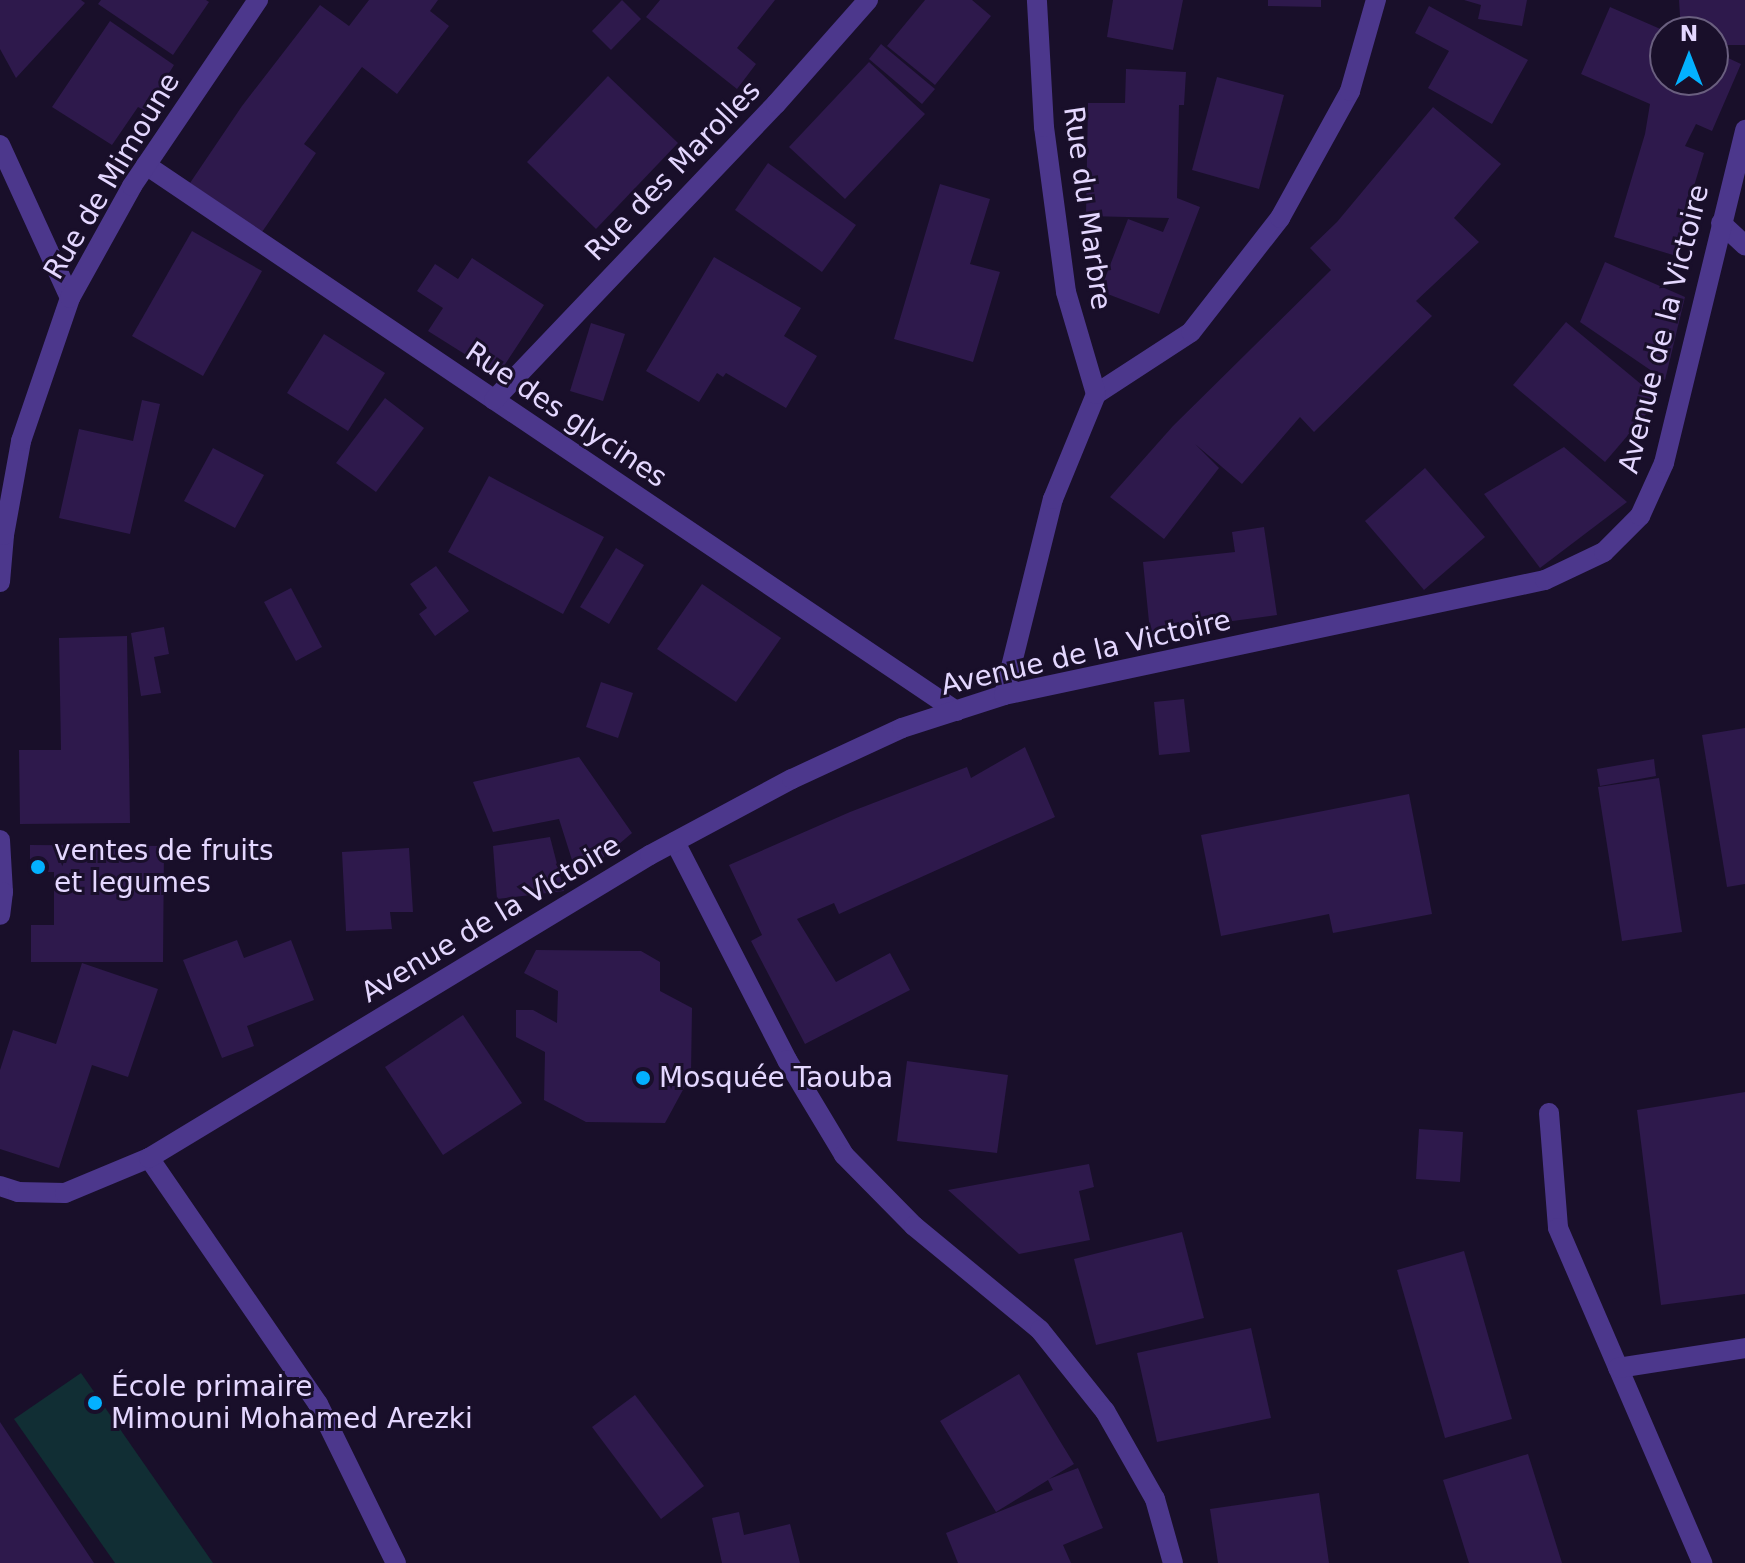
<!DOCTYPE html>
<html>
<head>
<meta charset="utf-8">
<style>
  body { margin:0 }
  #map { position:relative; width:1745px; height:1563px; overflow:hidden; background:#190f2a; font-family:"DejaVu Sans",sans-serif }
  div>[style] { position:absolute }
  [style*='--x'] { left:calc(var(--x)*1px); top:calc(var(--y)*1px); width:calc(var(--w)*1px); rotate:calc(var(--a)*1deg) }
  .green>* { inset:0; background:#112e34 }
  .building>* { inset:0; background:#2e194c }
  .minor>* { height:20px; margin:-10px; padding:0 10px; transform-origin:10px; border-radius:10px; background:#4c378c }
  .dots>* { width:22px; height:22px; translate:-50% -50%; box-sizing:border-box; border:4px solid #190f2a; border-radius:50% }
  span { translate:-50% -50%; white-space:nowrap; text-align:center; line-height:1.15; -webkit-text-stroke:6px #190f2a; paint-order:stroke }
  .street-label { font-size:28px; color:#e4d7ff }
  .poi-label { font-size:28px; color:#e4d7ff }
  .left { translate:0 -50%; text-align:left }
  .north { position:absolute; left:1649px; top:16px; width:80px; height:80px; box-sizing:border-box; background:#190f2a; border:2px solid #6a5f7f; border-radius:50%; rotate:0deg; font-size:22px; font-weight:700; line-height:32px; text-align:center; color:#e4d7ff }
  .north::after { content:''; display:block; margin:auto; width:28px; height:36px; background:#03b1ff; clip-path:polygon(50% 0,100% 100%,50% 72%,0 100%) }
</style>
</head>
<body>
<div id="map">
  <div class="green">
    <div style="clip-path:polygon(81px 1373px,213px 1563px,115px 1563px,14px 1419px)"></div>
  </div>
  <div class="building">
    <div style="clip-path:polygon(0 0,81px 0,85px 3px,16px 78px,0 49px)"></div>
    <div style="clip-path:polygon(101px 0,206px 0,209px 2px,173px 55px,98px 4px)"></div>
    <div style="clip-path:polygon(369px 0,438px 0,430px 11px,449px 26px,397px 94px,362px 67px,304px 144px,316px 153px,262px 232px,190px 183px,242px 106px,320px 5px,349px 26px)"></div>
    <div style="clip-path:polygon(622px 0,641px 19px,611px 50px,592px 31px)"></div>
    <div style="clip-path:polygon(660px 0,775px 0,737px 48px,756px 64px,737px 89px,646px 17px)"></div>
    <div style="clip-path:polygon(925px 0,972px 0,991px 16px,935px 85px,887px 46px)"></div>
    <div style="clip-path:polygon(1113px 0,1183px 0,1173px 50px,1107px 37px)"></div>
    <div style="clip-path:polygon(1268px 0,1321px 0,1321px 7px,1268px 6px)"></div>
    <div style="clip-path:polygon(1464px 0,1527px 0,1522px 26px,1478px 19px,1481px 5px)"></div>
    <div style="clip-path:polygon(1679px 0,1745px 0,1745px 45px,1713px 45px,1713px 32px,1681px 32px)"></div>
    <div style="clip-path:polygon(1429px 6px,1528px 60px,1492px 124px,1428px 88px,1449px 51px,1415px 33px)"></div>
    <div style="clip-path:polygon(1610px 7px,1665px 31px,1665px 80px,1713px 80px,1713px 51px,1741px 64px,1712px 131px,1696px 124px,1685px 146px,1704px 153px,1673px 255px,1614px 237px,1645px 134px,1650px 104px,1581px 74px)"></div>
    <div style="clip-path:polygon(110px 21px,174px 65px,146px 111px,138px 107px,112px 145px,52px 107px)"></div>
    <div style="clip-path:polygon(881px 44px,935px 89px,922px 104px,869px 59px)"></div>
    <div style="clip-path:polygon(869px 62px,925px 114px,845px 199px,789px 147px)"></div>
    <div style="clip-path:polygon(1126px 69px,1186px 72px,1184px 105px,1179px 105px,1177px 198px,1200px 207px,1159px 314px,1100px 291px,1128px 219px,1163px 232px,1169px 218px,1086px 216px,1088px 103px,1125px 103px)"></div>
    <div style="clip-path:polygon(608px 76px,678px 143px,596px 229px,527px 162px)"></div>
    <div style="clip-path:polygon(1217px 77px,1284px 95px,1259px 189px,1192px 170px)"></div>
    <div style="clip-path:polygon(1433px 107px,1501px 164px,1454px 218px,1479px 242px,1416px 301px,1432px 316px,1314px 432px,1300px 417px,1242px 484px,1195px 444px,1219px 468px,1164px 539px,1110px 497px,1173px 426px,1331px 270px,1310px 248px,1337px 222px)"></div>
    <div style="clip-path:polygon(768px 163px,856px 225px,822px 272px,735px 210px)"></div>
    <div style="clip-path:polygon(940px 184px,990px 199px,970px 264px,1000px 272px,973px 362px,894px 339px)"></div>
    <div style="clip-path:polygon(192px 231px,262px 271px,203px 376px,132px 336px)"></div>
    <div style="clip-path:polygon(714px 257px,801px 308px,784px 336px,817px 356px,786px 408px,726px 373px,723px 377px,717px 373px,699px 402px,646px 371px)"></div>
    <div style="clip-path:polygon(472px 258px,544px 305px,498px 375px,428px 331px,443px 308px,417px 291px,435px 264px,458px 279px)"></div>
    <div style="clip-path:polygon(1605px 262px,1685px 297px,1665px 380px,1580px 322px)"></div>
    <div style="clip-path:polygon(1566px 322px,1659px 399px,1605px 462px,1513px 385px)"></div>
    <div style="clip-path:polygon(591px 323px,625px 334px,603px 401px,570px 391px)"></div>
    <div style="clip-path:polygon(324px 334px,385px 373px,348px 431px,287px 393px)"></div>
    <div style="clip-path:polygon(385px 398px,424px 428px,376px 492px,336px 463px)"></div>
    <div style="clip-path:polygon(142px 400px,160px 404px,130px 534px,59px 518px,79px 429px,133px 441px)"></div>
    <div style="clip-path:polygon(1564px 447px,1627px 502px,1540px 568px,1484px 494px)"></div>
    <div style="clip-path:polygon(213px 448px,264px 475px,235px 528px,184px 501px)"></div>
    <div style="clip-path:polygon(1425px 468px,1485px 537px,1424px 590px,1365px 521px)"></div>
    <div style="clip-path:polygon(489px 476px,604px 537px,563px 614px,448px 552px)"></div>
    <div style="clip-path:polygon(1264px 527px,1277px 615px,1150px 632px,1143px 562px,1235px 552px,1232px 532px)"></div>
    <div style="clip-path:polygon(616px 548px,644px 565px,609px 624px,580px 607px)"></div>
    <div style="clip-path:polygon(436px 566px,469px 611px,435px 636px,419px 614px,427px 608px,410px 584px)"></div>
    <div style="clip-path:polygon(702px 584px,781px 638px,736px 702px,657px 649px)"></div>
    <div style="clip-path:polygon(291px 588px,322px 647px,296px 661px,264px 602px)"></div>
    <div style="clip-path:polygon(164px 627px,169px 654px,154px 657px,161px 693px,141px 696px,131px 633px)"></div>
    <div style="clip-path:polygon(127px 636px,130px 823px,20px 824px,19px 750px,61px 750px,59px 638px)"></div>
    <div style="clip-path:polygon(601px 682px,633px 693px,618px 738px,586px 727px)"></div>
    <div style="clip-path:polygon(1184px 699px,1190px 752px,1159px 755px,1154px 702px)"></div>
    <div style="clip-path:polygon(1745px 728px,1745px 884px,1727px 887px,1702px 735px)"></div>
    <div style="clip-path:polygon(1025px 747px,1055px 817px,839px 914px,834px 903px,797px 919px,836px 982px,890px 953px,910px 990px,805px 1044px,751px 941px,762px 935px,729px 865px,850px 812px,967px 767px,971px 778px)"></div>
    <div style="clip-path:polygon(579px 757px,632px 833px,578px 879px,559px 819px,493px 832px,473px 782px)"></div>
    <div style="clip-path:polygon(1654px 759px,1656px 776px,1600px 786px,1597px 769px)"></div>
    <div style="clip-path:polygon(1659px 778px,1682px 932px,1622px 941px,1598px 787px)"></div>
    <div style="clip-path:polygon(1409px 794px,1432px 914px,1333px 933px,1329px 914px,1221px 936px,1201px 835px)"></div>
    <div style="clip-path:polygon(550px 837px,564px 891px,497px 899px,493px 846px)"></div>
    <div style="clip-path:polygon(30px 845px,164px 846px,163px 962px,31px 962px,31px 925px,54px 925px,54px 872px,30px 872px)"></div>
    <div style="clip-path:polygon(409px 848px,413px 912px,390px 912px,392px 929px,346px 931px,342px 852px)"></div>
    <div style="clip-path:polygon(237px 940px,244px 958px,291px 940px,314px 1000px,247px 1026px,254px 1046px,222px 1058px,183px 960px)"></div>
    <div style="clip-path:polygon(536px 950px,641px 951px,660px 962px,660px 991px,692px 1008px,691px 1075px,665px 1123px,586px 1122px,544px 1100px,545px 1052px,516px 1037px,516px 1010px,533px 1010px,557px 1023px,558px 991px,524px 973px)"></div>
    <div style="clip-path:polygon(82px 963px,158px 989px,128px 1077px,92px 1065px,59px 1168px,0 1149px,0 1070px,13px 1030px,56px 1044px)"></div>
    <div style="clip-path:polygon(463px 1015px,522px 1103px,443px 1155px,385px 1067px)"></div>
    <div style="clip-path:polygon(907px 1061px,1008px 1075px,997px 1153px,897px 1141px)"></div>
    <div style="clip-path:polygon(1745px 1092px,1745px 1294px,1661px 1305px,1637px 1110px)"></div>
    <div style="clip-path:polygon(1419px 1129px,1463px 1132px,1460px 1182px,1416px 1179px)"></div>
    <div style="clip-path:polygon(1089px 1164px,1094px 1187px,1079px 1191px,1090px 1240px,1019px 1254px,948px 1190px)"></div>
    <div style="clip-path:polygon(1182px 1232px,1204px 1318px,1096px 1345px,1074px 1259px)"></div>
    <div style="clip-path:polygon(1464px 1251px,1512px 1419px,1445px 1438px,1397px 1270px)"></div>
    <div style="clip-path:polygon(1251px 1328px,1271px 1418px,1157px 1442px,1137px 1353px)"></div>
    <div style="clip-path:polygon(1019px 1374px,1074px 1464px,1049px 1479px,1078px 1468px,1103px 1528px,1063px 1545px,1071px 1563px,958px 1563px,946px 1533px,1053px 1490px,1048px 1480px,996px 1512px,940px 1421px)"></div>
    <div style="clip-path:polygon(635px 1395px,704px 1486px,661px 1519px,592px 1427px)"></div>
    <div style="clip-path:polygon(0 1422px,94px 1563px,0 1563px)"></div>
    <div style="clip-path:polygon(1528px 1454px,1562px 1563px,1469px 1563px,1443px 1480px)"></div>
    <div style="clip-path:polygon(1319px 1493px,1329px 1563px,1218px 1563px,1210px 1509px)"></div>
    <div style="clip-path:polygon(739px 1512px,744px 1535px,790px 1524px,800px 1563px,722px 1563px,712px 1518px)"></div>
  </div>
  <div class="minor">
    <div style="--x:0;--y:145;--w:168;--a:65.4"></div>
    <div style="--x:146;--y:165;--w:977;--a:33.98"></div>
    <div style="--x:1721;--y:223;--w:33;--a:43"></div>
    <div style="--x:1096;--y:394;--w:113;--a:-33.1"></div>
    <div style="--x:1191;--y:332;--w:145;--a:-52"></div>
    <div style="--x:1280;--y:218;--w:145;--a:-61.1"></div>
    <div style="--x:1350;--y:91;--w:95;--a:-74.1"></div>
    <div style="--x:494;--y:400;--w:409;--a:-46.4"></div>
    <div style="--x:776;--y:104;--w:139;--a:-48.5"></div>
    <div style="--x:0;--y:582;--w:47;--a:-85.1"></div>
    <div style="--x:4;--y:535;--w:96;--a:-79.7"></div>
    <div style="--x:21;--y:441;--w:151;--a:-71.1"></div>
    <div style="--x:70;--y:298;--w:128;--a:-61"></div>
    <div style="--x:132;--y:186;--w:225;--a:-55.9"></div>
    <div style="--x:1004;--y:695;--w:202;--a:-76"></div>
    <div style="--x:1053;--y:499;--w:113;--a:-67.7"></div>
    <div style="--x:1096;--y:394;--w:106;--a:-106.4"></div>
    <div style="--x:1066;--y:292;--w:166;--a:-97.6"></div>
    <div style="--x:1044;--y:127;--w:127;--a:-93.2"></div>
    <div style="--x:0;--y:840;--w:52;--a:86.7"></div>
    <div style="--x:3;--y:892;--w:23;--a:97"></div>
    <div style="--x:675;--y:842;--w:245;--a:62.8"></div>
    <div style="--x:787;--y:1060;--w:111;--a:59"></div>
    <div style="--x:844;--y:1155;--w:100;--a:45.4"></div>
    <div style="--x:914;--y:1226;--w:163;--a:39.5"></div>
    <div style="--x:1040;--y:1330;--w:104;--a:51.3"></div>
    <div style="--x:1105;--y:1411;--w:101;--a:60.4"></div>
    <div style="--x:1155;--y:1499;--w:66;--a:74.3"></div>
    <div style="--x:1549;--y:1113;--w:115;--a:85.5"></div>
    <div style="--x:1558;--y:1228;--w:365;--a:66.7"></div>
    <div style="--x:149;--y:1158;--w:298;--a:55.5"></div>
    <div style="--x:318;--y:1404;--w:177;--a:63.9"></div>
    <div style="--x:0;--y:1186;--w:19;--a:18"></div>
    <div style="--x:18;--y:1192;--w:47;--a:1.2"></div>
    <div style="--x:65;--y:1193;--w:91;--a:-22.6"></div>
    <div style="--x:149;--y:1158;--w:585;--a:-31.17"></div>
    <div style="--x:650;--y:855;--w:161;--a:-28.2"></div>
    <div style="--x:792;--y:779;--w:121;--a:-24.9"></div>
    <div style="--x:902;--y:728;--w:107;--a:-17.9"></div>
    <div style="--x:1004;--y:695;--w:553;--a:-12"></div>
    <div style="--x:1545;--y:580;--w:65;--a:-25.4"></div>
    <div style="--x:1604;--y:552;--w:51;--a:-45"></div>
    <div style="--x:1640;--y:516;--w:58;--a:-65.6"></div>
    <div style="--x:1664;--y:463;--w:343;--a:-76.3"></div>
    <div style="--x:1618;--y:1368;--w:129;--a:-8.9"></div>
  </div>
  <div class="dots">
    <div style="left:38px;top:867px;background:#03b1ff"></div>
    <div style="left:643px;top:1078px;background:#03b1ff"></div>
    <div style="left:95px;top:1403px;background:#03b1ff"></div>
  </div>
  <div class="street-label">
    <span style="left:673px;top:171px;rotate:-46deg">Rue des Marolles</span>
    <span style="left:112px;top:176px;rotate:-59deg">Rue de Mimoune</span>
    <span style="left:1087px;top:208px;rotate:82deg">Rue du Marbre</span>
    <span style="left:1664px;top:329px;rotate:-76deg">Avenue de la Victoire</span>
    <span style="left:566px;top:415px;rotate:34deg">Rue des glycines</span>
    <span style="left:1086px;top:653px;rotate:-13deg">Avenue de la Victoire</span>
    <span style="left:491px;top:919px;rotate:-31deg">Avenue de la Victoire</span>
  </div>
  <div class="poi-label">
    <span class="left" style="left:54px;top:867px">ventes de fruits<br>et legumes</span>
    <span class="left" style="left:659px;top:1078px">Mosquée Taouba</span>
    <span class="left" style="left:111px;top:1403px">École primaire<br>Mimouni Mohamed Arezki</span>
  </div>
  <div class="north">N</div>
</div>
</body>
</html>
